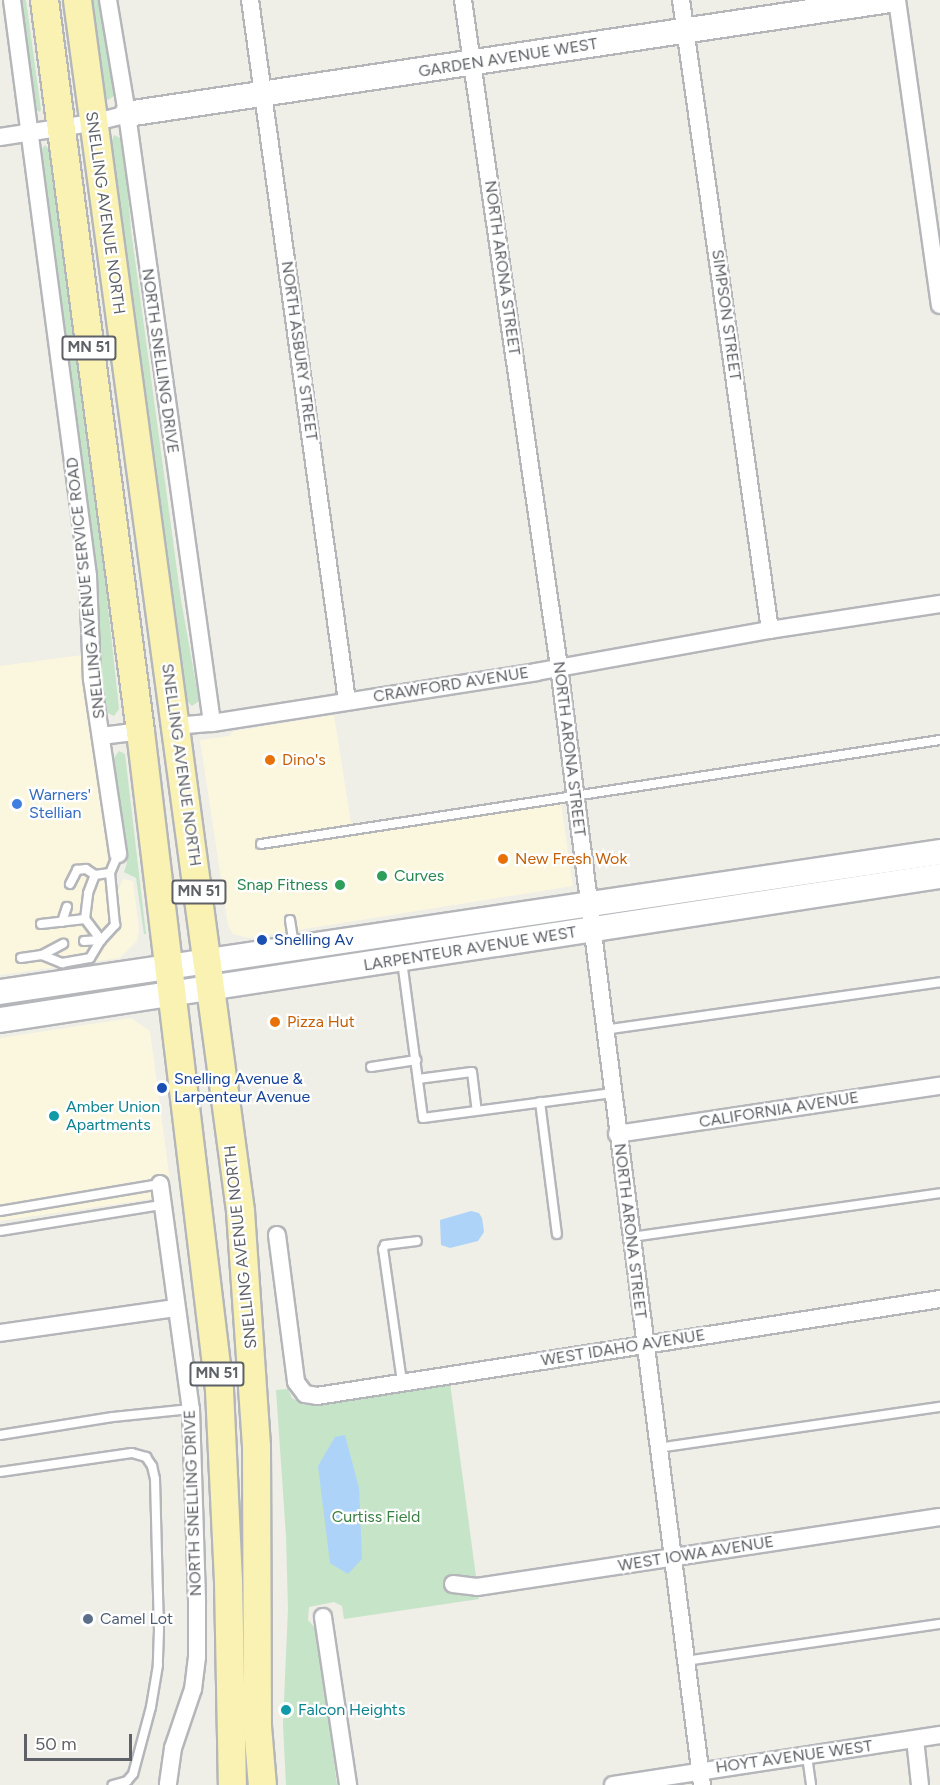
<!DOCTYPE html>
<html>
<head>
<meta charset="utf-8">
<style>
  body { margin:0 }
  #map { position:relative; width:940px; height:1785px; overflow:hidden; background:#efeee7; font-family:Figtree,sans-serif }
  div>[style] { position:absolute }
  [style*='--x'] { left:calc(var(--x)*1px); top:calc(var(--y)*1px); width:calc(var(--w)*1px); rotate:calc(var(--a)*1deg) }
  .commercial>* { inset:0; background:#fbf7df }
  .green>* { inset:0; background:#c5e4c8 }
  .water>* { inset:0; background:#add3f9 }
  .roads { filter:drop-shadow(2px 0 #b4b6ba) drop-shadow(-2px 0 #b4b6ba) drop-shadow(0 2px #b4b6ba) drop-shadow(0 -2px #b4b6ba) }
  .lane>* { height:8px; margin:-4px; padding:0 4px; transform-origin:4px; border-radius:4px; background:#fff }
  .street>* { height:16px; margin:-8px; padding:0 8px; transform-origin:8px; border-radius:8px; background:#fff }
  .secondary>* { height:24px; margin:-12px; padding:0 12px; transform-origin:12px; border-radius:12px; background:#fff }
  .primary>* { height:27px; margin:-13.5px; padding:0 13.5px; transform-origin:13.5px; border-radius:13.5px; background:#f9f2b2 }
  .dots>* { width:16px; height:16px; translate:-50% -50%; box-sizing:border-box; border:3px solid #fff; border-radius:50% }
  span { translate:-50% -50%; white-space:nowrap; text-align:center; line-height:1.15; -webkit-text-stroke:4.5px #fff; paint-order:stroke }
  .shield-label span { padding:2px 4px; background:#fff; border:2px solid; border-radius:4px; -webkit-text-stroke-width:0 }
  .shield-label { font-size:15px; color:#5e6166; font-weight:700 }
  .street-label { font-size:16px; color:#5e6166 }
  .food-label { font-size:16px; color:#c56008 }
  .left { translate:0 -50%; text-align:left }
  .shop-label { font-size:16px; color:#366cbe }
  .leisure-label { font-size:16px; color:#27864d }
  .right { translate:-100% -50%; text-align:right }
  .transit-label { font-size:16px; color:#164399 }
  .culture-label { font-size:16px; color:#0d838f }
  .park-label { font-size:16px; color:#3b8043 }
  .service-label { font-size:16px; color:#4e5e75 }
  .scale { position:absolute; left:24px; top:1734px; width:108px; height:27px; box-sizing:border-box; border:3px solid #5e6166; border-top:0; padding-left:8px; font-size:18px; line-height:21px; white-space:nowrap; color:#5e6166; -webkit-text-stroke:4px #fff; paint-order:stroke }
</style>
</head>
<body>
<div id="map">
  <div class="commercial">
    <div style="clip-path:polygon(82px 655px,114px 888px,119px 889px,123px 879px,133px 881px,139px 930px,137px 941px,120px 958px,0 975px,0 666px)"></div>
    <div style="clip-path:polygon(334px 715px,353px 836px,561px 804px,573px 886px,273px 934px,249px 938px,233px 934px,228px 925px,200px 740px,229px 736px,234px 731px)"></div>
    <div style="clip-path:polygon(131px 1018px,150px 1031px,172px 1196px,0 1221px,0 1038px)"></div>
  </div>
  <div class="green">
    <div style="clip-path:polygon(21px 0,26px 0,41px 110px,39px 112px,37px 110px)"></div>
    <div style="clip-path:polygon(91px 0,99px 0,109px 51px,114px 96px,108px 100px,104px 96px)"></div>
    <div style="clip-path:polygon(114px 135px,120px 138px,127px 182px,131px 230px,181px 600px,199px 701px,192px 706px,187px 701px,141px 372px,112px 140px)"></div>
    <div style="clip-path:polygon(45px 145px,49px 149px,95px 485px,119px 709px,114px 716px,106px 712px,101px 674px,96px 566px,42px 149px)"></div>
    <div style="clip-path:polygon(119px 751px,125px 754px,146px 934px,144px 934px,136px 878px,124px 872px,127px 863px,113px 759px)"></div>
    <div style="clip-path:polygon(450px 1383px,479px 1599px,344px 1619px,342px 1606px,334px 1602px,309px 1607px,308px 1620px,317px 1630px,337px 1785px,286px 1785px,283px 1724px,288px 1609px,286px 1536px,276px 1390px,288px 1389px,292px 1398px,304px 1405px)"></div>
  </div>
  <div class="water">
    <div style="clip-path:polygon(471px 1211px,479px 1213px,482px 1218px,484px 1232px,478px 1241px,450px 1248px,441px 1245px,440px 1220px)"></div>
    <div style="clip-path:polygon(345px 1435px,359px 1488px,362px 1559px,348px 1574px,330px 1563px,318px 1466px,335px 1437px)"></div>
  </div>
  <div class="roads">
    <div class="lane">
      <div style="--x:261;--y:844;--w:687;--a:-8.71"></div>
      <div style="--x:70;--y:884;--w:16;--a:-63"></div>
      <div style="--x:77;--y:870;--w:9;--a:-6"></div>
      <div style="--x:86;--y:869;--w:11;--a:34"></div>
      <div style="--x:290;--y:920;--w:26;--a:81"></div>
      <div style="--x:62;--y:922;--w:16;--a:-72"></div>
      <div style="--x:41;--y:924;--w:44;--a:-6.5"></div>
      <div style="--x:85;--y:919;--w:26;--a:-83"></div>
      <div style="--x:88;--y:893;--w:19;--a:-69"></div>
      <div style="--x:95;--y:875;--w:15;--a:-8"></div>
      <div style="--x:84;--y:941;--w:17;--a:-3"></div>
      <div style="--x:101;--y:940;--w:21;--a:-47"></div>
      <div style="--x:115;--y:925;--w:52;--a:-95.5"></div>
      <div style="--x:110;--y:873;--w:21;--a:-67"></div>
      <div style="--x:42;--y:955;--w:22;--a:22"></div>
      <div style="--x:62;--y:963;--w:28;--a:-10"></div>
      <div style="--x:90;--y:958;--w:21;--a:-59"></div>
      <div style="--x:101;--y:940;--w:26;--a:-127"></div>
      <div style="--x:21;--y:958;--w:21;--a:-8"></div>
      <div style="--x:42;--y:955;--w:24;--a:-28"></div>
      <div style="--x:402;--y:961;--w:158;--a:82.4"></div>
      <div style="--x:423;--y:1118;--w:191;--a:-7.5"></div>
      <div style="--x:604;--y:1030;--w:339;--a:-8.1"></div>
      <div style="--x:371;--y:1067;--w:46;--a:-8.8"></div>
      <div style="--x:418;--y:1079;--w:54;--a:-7.4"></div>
      <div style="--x:472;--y:1072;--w:38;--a:83"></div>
      <div style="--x:540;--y:1102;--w:133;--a:82.7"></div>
      <div style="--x:0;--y:1211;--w:162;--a:-9.6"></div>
      <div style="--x:0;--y:1231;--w:163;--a:-9.2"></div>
      <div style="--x:632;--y:1237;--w:311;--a:-8.1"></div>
      <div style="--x:402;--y:1382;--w:134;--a:-98.1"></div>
      <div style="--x:383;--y:1249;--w:4;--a:-63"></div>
      <div style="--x:385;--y:1245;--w:32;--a:-7"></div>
      <div style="--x:0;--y:1435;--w:114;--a:-9.1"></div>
      <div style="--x:113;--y:1417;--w:78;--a:-5.9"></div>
      <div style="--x:658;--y:1448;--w:285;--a:-8.3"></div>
      <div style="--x:0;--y:1472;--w:133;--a:-8.2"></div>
      <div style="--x:132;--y:1453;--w:15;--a:16"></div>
      <div style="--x:146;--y:1457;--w:11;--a:56"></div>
      <div style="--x:152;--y:1466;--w:13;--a:77"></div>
      <div style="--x:155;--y:1479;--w:151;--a:88.5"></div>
      <div style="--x:159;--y:1630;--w:35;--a:92"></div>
      <div style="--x:158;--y:1665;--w:43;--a:99.5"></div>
      <div style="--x:151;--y:1707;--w:69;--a:105"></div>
      <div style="--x:133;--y:1774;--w:9;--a:131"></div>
      <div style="--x:127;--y:1781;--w:15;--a:164"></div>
      <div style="--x:686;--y:1661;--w:257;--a:-8.3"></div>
      <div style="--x:807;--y:1756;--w:29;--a:82"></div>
    </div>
    <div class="street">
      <div style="--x:12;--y:0;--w:581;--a:82.48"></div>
      <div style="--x:88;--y:576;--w:103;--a:87.8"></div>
      <div style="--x:92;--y:679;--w:177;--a:81.5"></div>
      <div style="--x:108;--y:0;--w:116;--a:80.5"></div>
      <div style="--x:127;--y:114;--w:615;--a:82.05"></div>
      <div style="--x:250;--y:0;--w:708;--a:82.12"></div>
      <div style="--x:463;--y:0;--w:674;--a:81.81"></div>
      <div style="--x:559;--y:667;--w:1127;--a:82.71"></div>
      <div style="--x:681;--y:0;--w:636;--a:81.96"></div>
      <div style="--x:897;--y:0;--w:308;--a:82"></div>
      <div style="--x:0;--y:137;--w:93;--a:-8.7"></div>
      <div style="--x:92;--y:123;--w:36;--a:-14"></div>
      <div style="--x:175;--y:726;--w:37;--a:-5"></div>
      <div style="--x:212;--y:723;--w:328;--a:-8.9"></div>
      <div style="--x:536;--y:672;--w:238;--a:-10.2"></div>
      <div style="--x:770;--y:630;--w:172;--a:-8.7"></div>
      <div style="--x:101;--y:736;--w:39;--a:-7"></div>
      <div style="--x:617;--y:1134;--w:327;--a:-8.5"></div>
      <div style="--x:160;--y:1184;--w:227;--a:82.2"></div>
      <div style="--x:191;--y:1409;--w:194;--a:88.2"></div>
      <div style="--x:197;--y:1603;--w:54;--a:90"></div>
      <div style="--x:197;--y:1657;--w:32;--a:97"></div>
      <div style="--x:193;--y:1689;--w:62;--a:108.7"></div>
      <div style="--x:173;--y:1748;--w:37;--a:98"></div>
      <div style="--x:277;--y:1235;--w:148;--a:82.6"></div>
      <div style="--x:296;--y:1382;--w:15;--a:53"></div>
      <div style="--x:305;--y:1394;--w:12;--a:9"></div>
      <div style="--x:317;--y:1396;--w:631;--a:-8.85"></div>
      <div style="--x:0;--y:1333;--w:178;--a:-8.1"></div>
      <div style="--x:453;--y:1584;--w:24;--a:7"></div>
      <div style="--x:477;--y:1587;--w:468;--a:-8.6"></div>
      <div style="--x:323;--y:1617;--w:170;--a:81.5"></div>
      <div style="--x:915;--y:1739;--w:46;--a:83.8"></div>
      <div style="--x:613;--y:1785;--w:331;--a:-8.7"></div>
    </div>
    <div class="secondary">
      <div style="--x:127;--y:114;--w:771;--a:-8.5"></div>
      <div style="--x:0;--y:992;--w:950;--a:-8.47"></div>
      <div style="--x:0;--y:1020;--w:951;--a:-8.71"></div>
    </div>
    <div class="primary">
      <div style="--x:44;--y:0;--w:737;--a:82.52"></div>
      <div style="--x:140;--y:731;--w:664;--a:83.16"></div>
      <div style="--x:219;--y:1390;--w:191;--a:87.3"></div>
      <div style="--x:228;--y:1581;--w:204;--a:88.9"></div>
      <div style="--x:77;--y:0;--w:1222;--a:82.33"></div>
      <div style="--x:240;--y:1211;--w:236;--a:86.1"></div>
      <div style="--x:256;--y:1446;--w:280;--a:89.8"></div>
      <div style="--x:257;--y:1726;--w:59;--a:85.2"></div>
    </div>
  </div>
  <div class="dots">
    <div style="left:270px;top:760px;background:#e8710a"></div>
    <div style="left:17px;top:804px;background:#3f7fe0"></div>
    <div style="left:503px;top:859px;background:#e8710a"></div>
    <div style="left:382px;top:876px;background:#2e9e5b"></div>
    <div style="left:340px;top:885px;background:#2e9e5b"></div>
    <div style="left:262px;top:940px;background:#1a4fb4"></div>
    <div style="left:275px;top:1022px;background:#e8710a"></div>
    <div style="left:162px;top:1088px;background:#1a4fb4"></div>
    <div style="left:54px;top:1116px;background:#0f9aa8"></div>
    <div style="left:88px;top:1619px;background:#5c6f8a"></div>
    <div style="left:286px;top:1710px;background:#0f9aa8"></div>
  </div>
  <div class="shield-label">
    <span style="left:89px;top:348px">MN 51</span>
    <span style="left:199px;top:892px">MN 51</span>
    <span style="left:217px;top:1374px">MN 51</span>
  </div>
  <div class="street-label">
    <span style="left:508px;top:58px;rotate:-9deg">GARDEN AVENUE WEST</span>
    <span style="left:105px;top:213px;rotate:82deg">SNELLING AVENUE NORTH</span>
    <span style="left:502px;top:268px;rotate:82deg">NORTH ARONA STREET</span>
    <span style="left:726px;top:315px;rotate:82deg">SIMPSON STREET</span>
    <span style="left:299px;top:351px;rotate:82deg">NORTH ASBURY STREET</span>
    <span style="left:160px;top:361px;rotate:82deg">NORTH SNELLING DRIVE</span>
    <span style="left:86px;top:588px;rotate:-96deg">SNELLING AVENUE SERVICE ROAD</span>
    <span style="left:451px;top:685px;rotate:-9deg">CRAWFORD AVENUE</span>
    <span style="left:569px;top:749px;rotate:83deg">NORTH ARONA STREET</span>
    <span style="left:181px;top:765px;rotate:82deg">SNELLING AVENUE NORTH</span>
    <span style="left:470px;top:949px;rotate:-9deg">LARPENTEUR AVENUE WEST</span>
    <span style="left:779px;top:1110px;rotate:-9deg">CALIFORNIA AVENUE</span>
    <span style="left:630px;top:1231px;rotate:83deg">NORTH ARONA STREET</span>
    <span style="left:241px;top:1247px;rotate:-96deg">SNELLING AVENUE NORTH</span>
    <span style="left:623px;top:1348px;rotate:-9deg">WEST IDAHO AVENUE</span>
    <span style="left:193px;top:1503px;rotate:-92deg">NORTH SNELLING DRIVE</span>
    <span style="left:696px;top:1554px;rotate:-9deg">WEST IOWA AVENUE</span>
    <span style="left:794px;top:1757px;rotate:-8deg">HOYT AVENUE WEST</span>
  </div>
  <div class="food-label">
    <span class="left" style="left:282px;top:760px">Dino's</span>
    <span class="left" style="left:515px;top:859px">New Fresh Wok</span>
    <span class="left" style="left:287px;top:1022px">Pizza Hut</span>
  </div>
  <div class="shop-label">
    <span class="left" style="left:29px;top:804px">Warners'<br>Stellian</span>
  </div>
  <div class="leisure-label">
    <span class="left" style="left:394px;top:876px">Curves</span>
    <span class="right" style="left:328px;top:885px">Snap Fitness</span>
  </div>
  <div class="transit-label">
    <span class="left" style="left:274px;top:940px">Snelling Av</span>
    <span class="left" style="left:174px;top:1088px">Snelling Avenue &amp;<br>Larpenteur Avenue</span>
  </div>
  <div class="culture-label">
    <span class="left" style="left:66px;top:1116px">Amber Union<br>Apartments</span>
    <span class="left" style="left:298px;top:1710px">Falcon Heights</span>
  </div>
  <div class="park-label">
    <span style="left:376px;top:1517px">Curtiss Field</span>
  </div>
  <div class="service-label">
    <span class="left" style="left:100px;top:1619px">Camel Lot</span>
  </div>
  <div class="scale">50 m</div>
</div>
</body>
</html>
